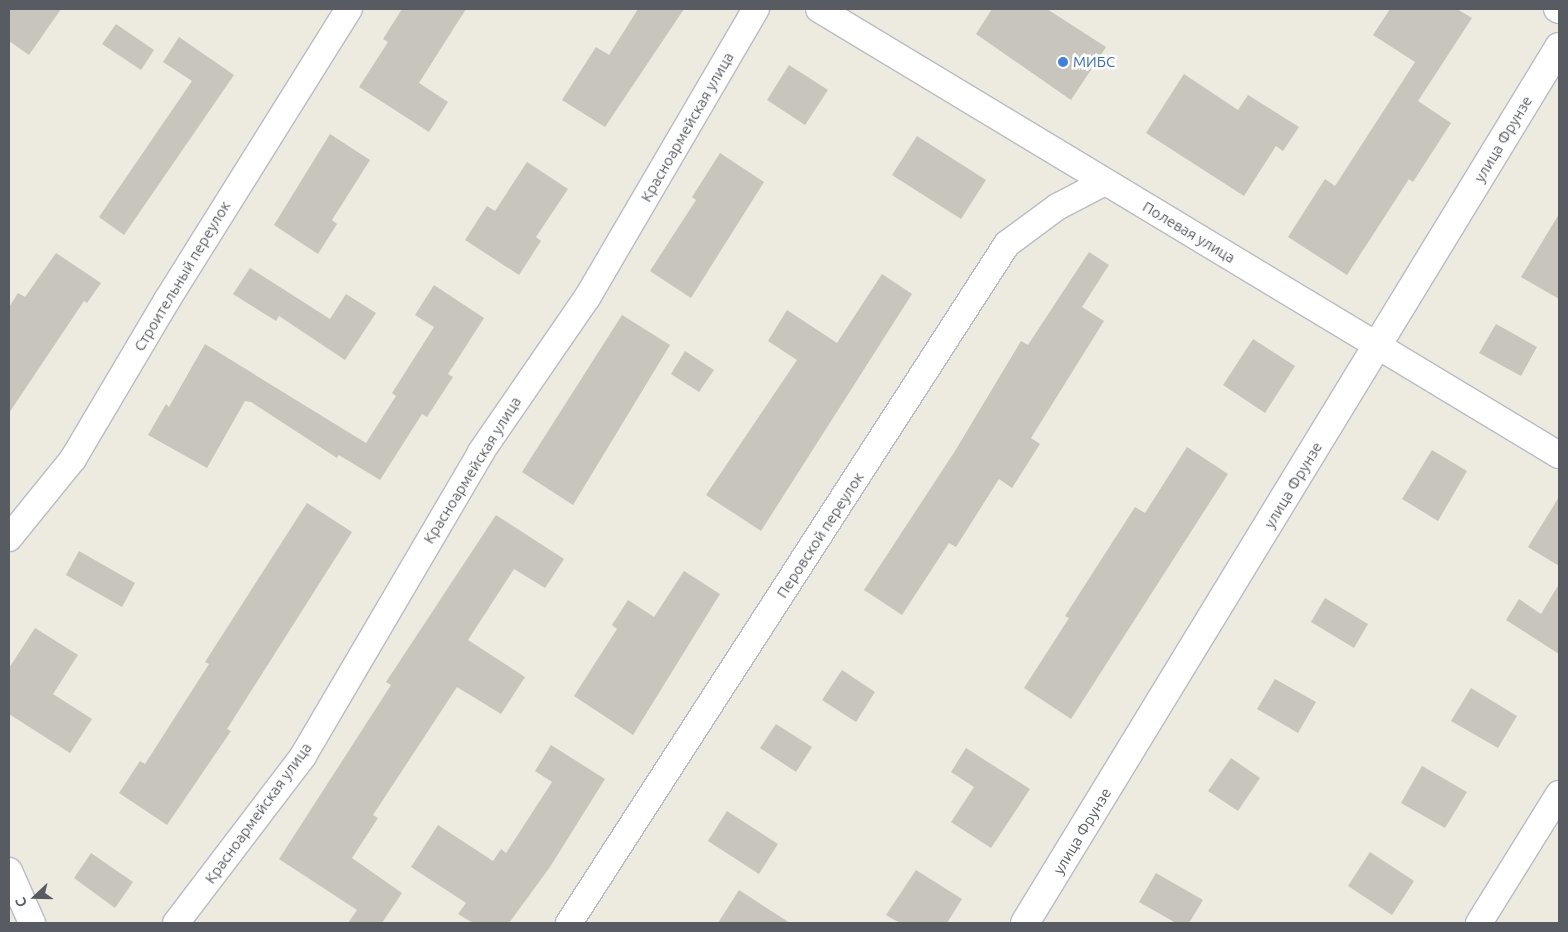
<!DOCTYPE html>
<html>
<head>
<meta charset="utf-8">
<style>
  body { margin:0 }
  #map { position:relative; width:1568px; height:932px; overflow:hidden; background:#edebdf; font-family:Ubuntu,sans-serif }
  div>[style] { position:absolute }
  [style*='--x'] { left:calc(var(--x)*1px); top:calc(var(--y)*1px); width:calc(var(--w)*1px); rotate:calc(var(--a)*1deg) }
  .building>* { inset:0; background:#c8c5bc }
  .roads { filter:drop-shadow(1px 0 #babcc3) drop-shadow(-1px 0 #babcc3) drop-shadow(0 1px #babcc3) drop-shadow(0 -1px #babcc3) }
  .minor>* { height:26px; margin:-13px; padding:0 13px; transform-origin:13px; border-radius:13px; background:#fff }
  .tertiary>* { height:28px; margin:-14px; padding:0 14px; transform-origin:14px; border-radius:14px; background:#fff }
  .dots>* { width:14px; height:14px; translate:-50% -50%; box-sizing:border-box; border:2px solid #fff; border-radius:50% }
  span { translate:-50% -50%; white-space:nowrap; text-align:center; line-height:1.15; -webkit-text-stroke:5px #fff; paint-order:stroke }
  .shop-label { font-size:15px; color:#366cbe }
  .left { translate:0 -50%; text-align:left }
  .street-label { font-size:15px; color:#585c62 }
  .frame { position:absolute; inset:0; border:10px solid #585c62; pointer-events:none }
  .north { position:absolute; left:10px; top:872px; width:50px; height:50px; -webkit-text-stroke:4px #fff; paint-order:stroke; rotate:249deg; font-size:14px; font-weight:700; line-height:20px; text-align:center; color:#585c62 }
  .north::after { content:''; display:block; margin:auto; width:18px; height:22px; background:#585c62; clip-path:polygon(50% 0,100% 100%,50% 72%,0 100%) }
</style>
</head>
<body>
<div id="map">
  <div class="building">
    <div style="clip-path:polygon(9px 9px,61px 9px,29px 55px,9px 41px)"></div>
    <div style="clip-path:polygon(402px 9px,466px 9px,419px 83px,448px 102px,429px 132px,359px 87px,388px 42px,383px 39px)"></div>
    <div style="clip-path:polygon(638px 9px,684px 9px,605px 127px,562px 100px,596px 47px,609px 55px)"></div>
    <div style="clip-path:polygon(992px 9px,1047px 9px,1106px 47px,1071px 100px,976px 34px)"></div>
    <div style="clip-path:polygon(1390px 9px,1457px 9px,1472px 18px,1418px 101px,1451px 123px,1413px 182px,1409px 179px,1347px 275px,1288px 237px,1325px 179px,1335px 186px,1415px 62px,1373px 35px)"></div>
    <div style="clip-path:polygon(116px 24px,154px 50px,141px 70px,102px 44px)"></div>
    <div style="clip-path:polygon(179px 37px,234px 75px,124px 235px,99px 217px,192px 81px,163px 62px)"></div>
    <div style="clip-path:polygon(789px 65px,828px 90px,805px 125px,767px 100px)"></div>
    <div style="clip-path:polygon(1184px 74px,1238px 110px,1248px 95px,1299px 127px,1283px 151px,1276px 146px,1244px 196px,1146px 133px)"></div>
    <div style="clip-path:polygon(330px 134px,370px 160px,332px 220px,337px 224px,318px 254px,274px 225px)"></div>
    <div style="clip-path:polygon(917px 136px,986px 180px,961px 219px,892px 175px)"></div>
    <div style="clip-path:polygon(720px 153px,764px 182px,691px 298px,650px 271px,696px 200px,692px 197px)"></div>
    <div style="clip-path:polygon(527px 162px,568px 189px,536px 237px,541px 241px,519px 275px,465px 240px,487px 206px,495px 211px)"></div>
    <div style="clip-path:polygon(1559px 214px,1559px 299px,1521px 277px)"></div>
    <div style="clip-path:polygon(1089px 252px,1109px 265px,1082px 307px,1104px 321px,1031px 438px,1040px 444px,1012px 488px,999px 479px,956px 547px,949px 543px,902px 615px,864px 590px,955px 451px,1021px 341px,1028px 345px)"></div>
    <div style="clip-path:polygon(56px 253px,101px 283px,87px 303px,84px 301px,9px 413px,9px 307px,18px 293px,25px 297px)"></div>
    <div style="clip-path:polygon(250px 268px,330px 319px,346px 294px,376px 313px,345px 360px,279px 316px,276px 321px,233px 294px)"></div>
    <div style="clip-path:polygon(882px 274px,912px 294px,761px 531px,706px 495px,797px 360px,768px 341px,787px 310px,837px 343px)"></div>
    <div style="clip-path:polygon(434px 285px,484px 318px,448px 374px,453px 377px,427px 417px,422px 414px,380px 480px,339px 455px,337px 458px,251px 402px,245px 401px,207px 468px,148px 435px,166px 404px,169px 407px,205px 344px,366px 443px,396px 396px,392px 393px,434px 327px,415px 315px)"></div>
    <div style="clip-path:polygon(622px 315px,670px 345px,573px 505px,522px 472px)"></div>
    <div style="clip-path:polygon(1496px 324px,1537px 347px,1521px 376px,1479px 353px)"></div>
    <div style="clip-path:polygon(1253px 339px,1295px 366px,1265px 413px,1223px 385px)"></div>
    <div style="clip-path:polygon(685px 351px,714px 370px,699px 392px,671px 374px)"></div>
    <div style="clip-path:polygon(1187px 447px,1228px 474px,1071px 719px,1024px 688px,1069px 618px,1065px 616px,1135px 507px,1145px 513px)"></div>
    <div style="clip-path:polygon(1432px 450px,1467px 471px,1438px 521px,1402px 499px)"></div>
    <div style="clip-path:polygon(1559px 497px,1559px 566px,1528px 547px)"></div>
    <div style="clip-path:polygon(307px 503px,352px 532px,227px 729px,231px 731px,167px 825px,119px 793px,140px 761px,145px 764px,209px 664px,205px 662px)"></div>
    <div style="clip-path:polygon(496px 515px,564px 559px,545px 588px,514px 569px,468px 640px,525px 677px,501px 714px,457px 687px,373px 815px,378px 818px,352px 858px,402px 893px,382px 923px,348px 923px,357px 910px,279px 859px,391px 685px,386px 682px)"></div>
    <div style="clip-path:polygon(79px 551px,135px 583px,122px 607px,66px 575px)"></div>
    <div style="clip-path:polygon(684px 571px,720px 594px,633px 735px,574px 696px,617px 629px,612px 625px,628px 600px,654px 617px)"></div>
    <div style="clip-path:polygon(1559px 584px,1559px 654px,1506px 620px,1519px 599px,1541px 614px)"></div>
    <div style="clip-path:polygon(1325px 598px,1368px 624px,1354px 648px,1311px 622px)"></div>
    <div style="clip-path:polygon(35px 628px,78px 655px,53px 694px,92px 719px,70px 753px,9px 714px,9px 668px)"></div>
    <div style="clip-path:polygon(842px 670px,875px 692px,856px 722px,822px 700px)"></div>
    <div style="clip-path:polygon(1275px 679px,1316px 702px,1298px 733px,1257px 709px)"></div>
    <div style="clip-path:polygon(1471px 688px,1517px 716px,1498px 748px,1451px 721px)"></div>
    <div style="clip-path:polygon(776px 724px,812px 747px,796px 772px,760px 748px)"></div>
    <div style="clip-path:polygon(551px 745px,605px 779px,550px 867px,509px 923px,473px 923px,458px 914px,466px 903px,411px 867px,438px 825px,493px 861px,501px 849px,506px 853px,552px 782px,535px 771px)"></div>
    <div style="clip-path:polygon(966px 748px,1030px 789px,991px 848px,951px 822px,974px 787px,951px 772px)"></div>
    <div style="clip-path:polygon(1231px 758px,1260px 778px,1238px 811px,1208px 791px)"></div>
    <div style="clip-path:polygon(1422px 766px,1467px 792px,1445px 828px,1401px 803px)"></div>
    <div style="clip-path:polygon(727px 811px,778px 844px,759px 874px,708px 841px)"></div>
    <div style="clip-path:polygon(1370px 852px,1414px 881px,1392px 915px,1348px 886px)"></div>
    <div style="clip-path:polygon(91px 853px,133px 882px,115px 908px,74px 878px)"></div>
    <div style="clip-path:polygon(916px 870px,962px 899px,947px 923px,900px 923px,886px 915px)"></div>
    <div style="clip-path:polygon(1156px 873px,1203px 900px,1189px 923px,1176px 923px,1139px 902px)"></div>
    <div style="clip-path:polygon(739px 890px,790px 923px,718px 923px)"></div>
  </div>
  <div class="roads">
    <div class="minor">
      <div style="--x:819;--y:9;--w:864;--a:31.08"></div>
      <div style="--x:1557;--y:9;--w:2;--a:27"></div>
      <div style="--x:9;--y:538;--w:102;--a:-51"></div>
      <div style="--x:73;--y:459;--w:185;--a:-59.4"></div>
      <div style="--x:167;--y:300;--w:343;--a:-58"></div>
      <div style="--x:9;--y:871;--w:57;--a:66.1"></div>
      <div style="--x:176;--y:923;--w:210;--a:-52.7"></div>
      <div style="--x:303;--y:756;--w:352;--a:-59.6"></div>
      <div style="--x:481;--y:452;--w:187;--a:-55.5"></div>
      <div style="--x:587;--y:298;--w:335;--a:-59.7"></div>
      <div style="--x:569;--y:923;--w:808;--a:-57.18"></div>
      <div style="--x:1007;--y:244;--w:62;--a:-36.5"></div>
      <div style="--x:1057;--y:207;--w:54;--a:-27.5"></div>
      <div style="--x:1479;--y:923;--w:152;--a:-58.2"></div>
    </div>
    <div class="tertiary">
      <div style="--x:1025;--y:923;--w:1026;--a:-58.63"></div>
    </div>
  </div>
  <div class="dots">
    <div style="left:1063px;top:62px;background:#3f7fe0"></div>
  </div>
  <div class="shop-label">
    <span class="left" style="left:1073px;top:62px">МИБС</span>
  </div>
  <div class="street-label">
    <span style="left:687px;top:127px;rotate:-60deg">Красноармейская улица</span>
    <span style="left:1503px;top:139px;rotate:-59deg">улица Фрунзе</span>
    <span style="left:1189px;top:232px;rotate:31deg">Полевая улица</span>
    <span style="left:182px;top:276px;rotate:-59deg">Строительный переулок</span>
    <span style="left:472px;top:470px;rotate:-58deg">Красноармейская улица</span>
    <span style="left:1293px;top:485px;rotate:-59deg">улица Фрунзе</span>
    <span style="left:820px;top:535px;rotate:-57deg">Перовской переулок</span>
    <span style="left:258px;top:813px;rotate:-54deg">Красноармейская улица</span>
    <span style="left:1082px;top:831px;rotate:-59deg">улица Фрунзе</span>
  </div>
  <div class="frame"></div>
  <div class="north">С</div>
</div>
</body>
</html>
